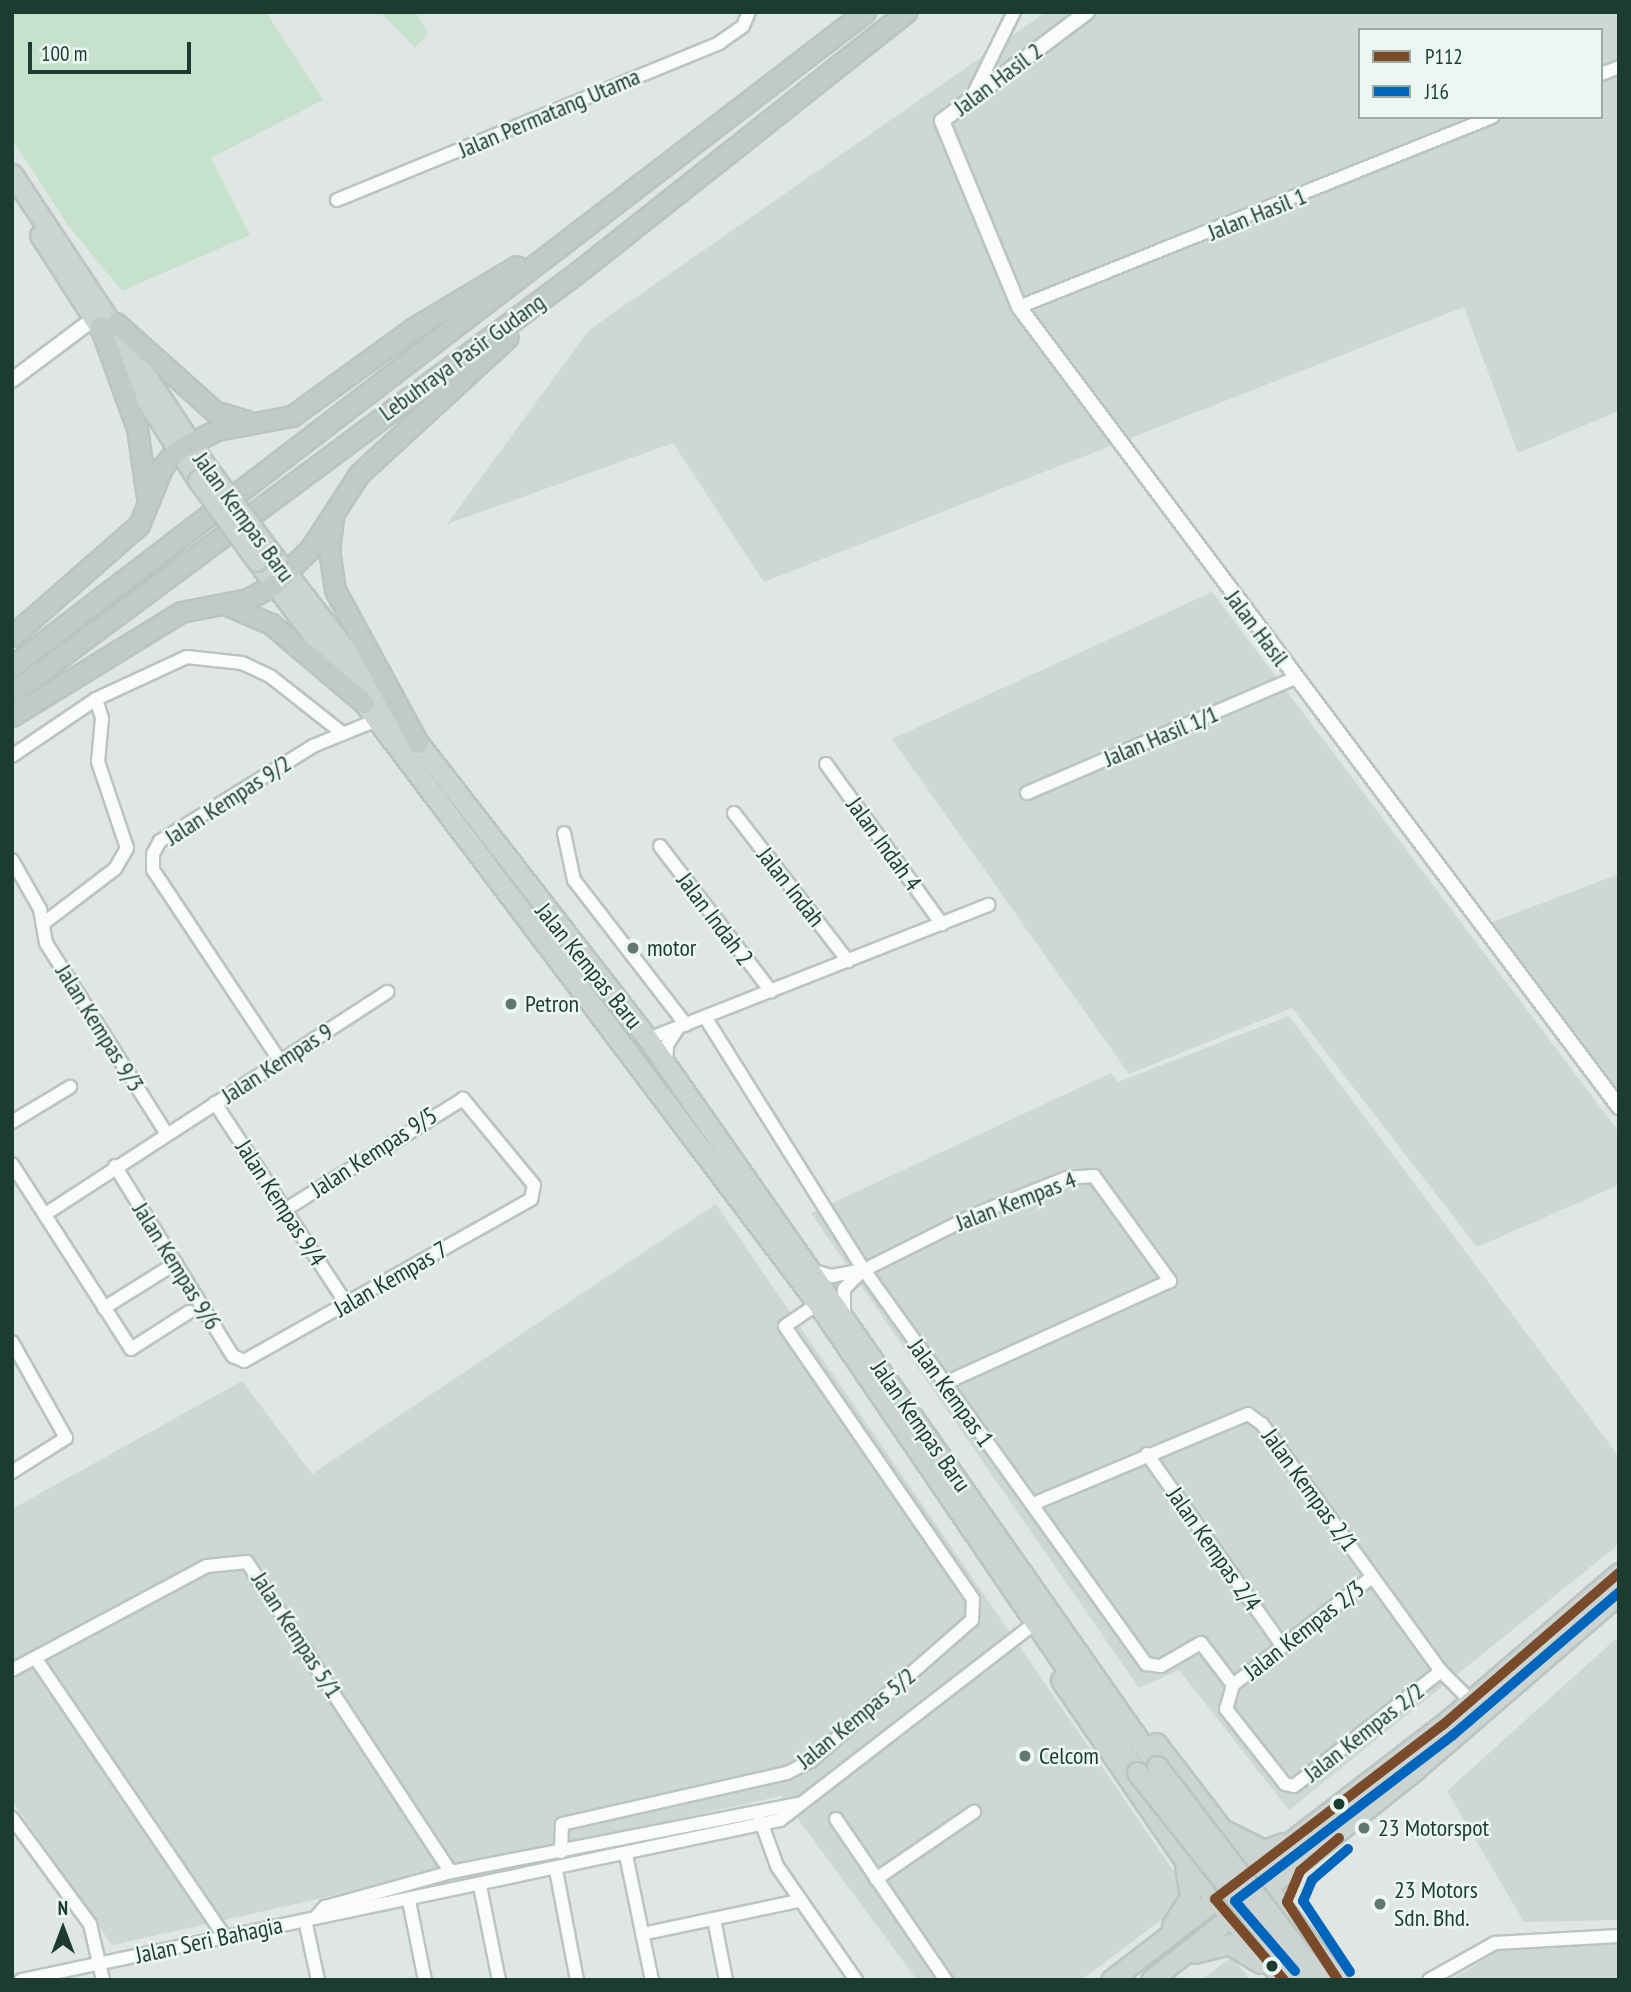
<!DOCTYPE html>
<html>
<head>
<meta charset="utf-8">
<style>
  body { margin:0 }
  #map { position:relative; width:1631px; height:1992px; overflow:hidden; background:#e0e6e3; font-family:"PT Sans Narrow",sans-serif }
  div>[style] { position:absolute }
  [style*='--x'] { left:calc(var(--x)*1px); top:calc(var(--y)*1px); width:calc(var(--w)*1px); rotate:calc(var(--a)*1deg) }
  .built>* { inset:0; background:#cdd8d3 }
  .green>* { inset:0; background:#c6e2cd }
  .roads { filter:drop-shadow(2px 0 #bac4c0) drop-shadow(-2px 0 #bac4c0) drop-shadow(0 2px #bac4c0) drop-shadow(0 -2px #bac4c0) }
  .minor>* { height:12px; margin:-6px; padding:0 6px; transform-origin:6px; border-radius:6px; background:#fafbfb }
  .tertiary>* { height:14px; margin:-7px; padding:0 7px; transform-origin:7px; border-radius:7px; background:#fafbfb }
  .primary>* { height:19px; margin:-9.5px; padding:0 9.5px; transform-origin:9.5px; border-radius:9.5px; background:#cbd4d1 }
  .trunk>* { height:19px; margin:-9.5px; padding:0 9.5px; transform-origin:9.5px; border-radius:9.5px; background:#c2cac8 }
  .bridges { filter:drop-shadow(2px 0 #bac4c0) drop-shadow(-2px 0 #bac4c0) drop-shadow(0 2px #bac4c0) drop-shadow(0 -2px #bac4c0) }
  .primary-bridge>* { height:19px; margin:-9.5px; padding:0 9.5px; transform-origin:9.5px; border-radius:9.5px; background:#cbd4d1 }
  .bus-1>* { height:10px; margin:-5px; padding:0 5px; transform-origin:5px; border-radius:5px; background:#7a4b2a }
  .bus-2>* { height:10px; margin:-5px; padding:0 5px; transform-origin:5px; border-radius:5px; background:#0065bd }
  .dots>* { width:19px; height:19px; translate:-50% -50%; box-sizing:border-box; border:4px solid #ecf7f1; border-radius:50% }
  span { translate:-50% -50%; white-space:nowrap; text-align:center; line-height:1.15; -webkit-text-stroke:5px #ecf7f1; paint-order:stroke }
  .street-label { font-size:24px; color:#1c3b31 }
  .poi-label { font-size:24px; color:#1c3b31 }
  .left { translate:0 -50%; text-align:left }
  .frame { position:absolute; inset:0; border:14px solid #1c3b31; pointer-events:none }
  .legend { position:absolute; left:1358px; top:28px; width:245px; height:91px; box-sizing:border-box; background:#ecf7f1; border:2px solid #99aca4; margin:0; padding:9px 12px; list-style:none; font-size:21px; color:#1c3b31 }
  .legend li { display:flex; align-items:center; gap:14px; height:35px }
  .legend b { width:35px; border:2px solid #99aca4 }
  .north { position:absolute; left:28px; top:1894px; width:70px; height:70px; -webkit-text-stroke:5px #ecf7f1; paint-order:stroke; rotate:0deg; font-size:19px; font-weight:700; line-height:28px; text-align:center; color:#1c3b31 }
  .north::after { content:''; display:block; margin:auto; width:24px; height:32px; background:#1c3b31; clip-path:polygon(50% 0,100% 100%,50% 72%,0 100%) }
  .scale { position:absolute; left:28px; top:42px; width:163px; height:32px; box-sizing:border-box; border:4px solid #1c3b31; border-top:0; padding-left:9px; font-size:21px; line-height:24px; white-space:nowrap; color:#1c3b31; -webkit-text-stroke:5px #ecf7f1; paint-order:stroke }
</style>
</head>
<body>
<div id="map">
  <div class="built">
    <div style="clip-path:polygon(evenodd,1046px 12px,1619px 12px,1619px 411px,1518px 453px,1464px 307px,764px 582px,673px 443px,447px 524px,589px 330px,1046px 12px,1360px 30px,1601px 30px,1601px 117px,1360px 117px,1360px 30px)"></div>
    <div style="clip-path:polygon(1212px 592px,1619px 1132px,1619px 1185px,1477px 1247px,1292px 1008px,1129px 1074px,892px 739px)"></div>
    <div style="clip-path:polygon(1619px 874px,1619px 1092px,1490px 923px)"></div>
    <div style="clip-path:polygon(1289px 1016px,1619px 1457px,1619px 1544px,1289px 1810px,1179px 1670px,1139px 1688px,811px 1213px,1111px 1073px,1118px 1082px)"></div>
    <div style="clip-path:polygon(716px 1204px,1175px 1873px,1179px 1896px,1172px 1912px,1081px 1980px,917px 1980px,781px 1796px,112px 1945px,12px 1801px,12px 1509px,242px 1381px,312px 1474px)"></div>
    <div style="clip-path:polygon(1619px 1636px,1619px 1920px,1524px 1922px,1447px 1791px)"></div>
    <div style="clip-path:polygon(1619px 1942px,1619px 1980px,1452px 1980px,1506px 1944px)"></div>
    <div style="clip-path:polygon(1232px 1956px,1250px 1980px,1202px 1980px)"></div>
  </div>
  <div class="green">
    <div style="clip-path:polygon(12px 12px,273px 12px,268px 15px,323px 100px,211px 158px,250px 235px,122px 291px,67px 224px,12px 139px)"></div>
    <div style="clip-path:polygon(380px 12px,415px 12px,428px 33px,415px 48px)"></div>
  </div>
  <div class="roads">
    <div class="minor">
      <div style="--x:1601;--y:74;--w:19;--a:-21"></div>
      <div style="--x:971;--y:99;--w:97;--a:-63.7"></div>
      <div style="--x:337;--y:200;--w:413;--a:-22.3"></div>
      <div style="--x:719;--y:43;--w:29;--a:-35"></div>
      <div style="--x:743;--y:26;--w:15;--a:-67"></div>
      <div style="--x:1019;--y:307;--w:510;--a:-21.88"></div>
      <div style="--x:12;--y:756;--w:102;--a:-34.2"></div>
      <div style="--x:96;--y:699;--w:100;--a:-24.8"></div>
      <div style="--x:187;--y:657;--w:55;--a:6.2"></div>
      <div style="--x:242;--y:663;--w:31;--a:25"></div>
      <div style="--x:270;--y:676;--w:90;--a:38.3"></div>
      <div style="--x:826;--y:764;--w:198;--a:54.1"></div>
      <div style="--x:1027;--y:793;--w:292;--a:-23.2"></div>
      <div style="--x:734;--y:813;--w:187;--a:52.4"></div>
      <div style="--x:564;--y:833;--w:48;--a:78"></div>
      <div style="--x:574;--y:880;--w:183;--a:52.3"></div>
      <div style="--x:660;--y:846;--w:183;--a:52.6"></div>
      <div style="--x:12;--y:860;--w:56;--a:60.3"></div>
      <div style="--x:40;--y:909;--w:35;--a:80"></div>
      <div style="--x:46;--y:943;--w:222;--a:57.7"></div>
      <div style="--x:44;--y:923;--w:89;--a:-37.3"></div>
      <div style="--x:115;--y:869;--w:24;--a:-60"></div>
      <div style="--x:127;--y:848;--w:91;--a:-108.6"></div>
      <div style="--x:98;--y:762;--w:44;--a:-84.8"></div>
      <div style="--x:102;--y:718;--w:20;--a:-108"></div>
      <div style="--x:705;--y:1017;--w:299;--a:57.9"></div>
      <div style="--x:864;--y:1270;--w:485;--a:54.4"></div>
      <div style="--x:1146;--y:1664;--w:15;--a:8"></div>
      <div style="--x:1161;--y:1666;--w:46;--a:-29.9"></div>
      <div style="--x:1201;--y:1643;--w:53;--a:52.7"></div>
      <div style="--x:648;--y:1039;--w:366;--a:-21.5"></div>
      <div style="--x:280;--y:1061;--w:229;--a:-123.6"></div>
      <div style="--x:153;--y:870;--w:16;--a:-90"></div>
      <div style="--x:153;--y:854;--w:15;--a:-62"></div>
      <div style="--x:160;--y:841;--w:180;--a:-31.8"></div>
      <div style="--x:313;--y:746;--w:69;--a:-22.1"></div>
      <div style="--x:666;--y:1065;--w:20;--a:-87"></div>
      <div style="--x:667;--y:1045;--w:20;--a:-57"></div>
      <div style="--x:215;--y:1103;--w:239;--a:56.8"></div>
      <div style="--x:12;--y:1122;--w:68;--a:-31.1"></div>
      <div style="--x:12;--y:1164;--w:220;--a:57.2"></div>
      <div style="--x:131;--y:1349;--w:69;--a:-32.5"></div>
      <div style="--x:115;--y:1166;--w:224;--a:58.2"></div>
      <div style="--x:233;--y:1356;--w:12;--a:24"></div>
      <div style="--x:244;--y:1361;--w:330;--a:-29.4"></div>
      <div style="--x:531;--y:1199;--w:14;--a:-78"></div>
      <div style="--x:534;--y:1185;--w:112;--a:-129.5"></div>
      <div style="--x:463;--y:1099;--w:208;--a:148.1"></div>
      <div style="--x:47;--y:1213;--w:406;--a:-33"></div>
      <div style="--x:814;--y:1271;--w:19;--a:16"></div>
      <div style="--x:832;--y:1276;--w:33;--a:-11"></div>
      <div style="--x:864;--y:1270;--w:125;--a:-26.6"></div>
      <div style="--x:976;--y:1214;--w:97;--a:-21.8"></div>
      <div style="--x:1066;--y:1178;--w:28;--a:-4"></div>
      <div style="--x:1094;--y:1176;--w:130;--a:54.1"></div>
      <div style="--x:1170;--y:1281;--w:247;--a:155.6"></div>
      <div style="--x:104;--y:1308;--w:85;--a:-32"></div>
      <div style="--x:844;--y:1313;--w:24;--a:-90"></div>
      <div style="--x:844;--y:1289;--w:24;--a:-45"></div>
      <div style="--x:12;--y:1342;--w:110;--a:60.6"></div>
      <div style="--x:66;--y:1438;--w:64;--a:147.8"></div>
      <div style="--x:1147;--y:1454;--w:232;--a:54.8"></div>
      <div style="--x:1033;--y:1504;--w:233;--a:-22.7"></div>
      <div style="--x:1248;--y:1414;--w:17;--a:36"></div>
      <div style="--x:1262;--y:1424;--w:305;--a:54.1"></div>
      <div style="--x:1441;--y:1671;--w:48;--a:45"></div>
      <div style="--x:1372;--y:1577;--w:176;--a:142.2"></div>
      <div style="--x:1233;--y:1685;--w:25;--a:106"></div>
      <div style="--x:1226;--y:1709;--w:95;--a:51.8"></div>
      <div style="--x:1285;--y:1784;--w:9;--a:13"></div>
      <div style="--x:1294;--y:1786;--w:187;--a:-38"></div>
      <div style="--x:36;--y:1659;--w:336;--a:55.8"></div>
      <div style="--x:12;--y:1670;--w:221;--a:-28.1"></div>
      <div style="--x:207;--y:1566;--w:40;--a:-5.7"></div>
      <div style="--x:247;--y:1562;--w:371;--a:56.7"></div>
      <div style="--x:12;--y:1818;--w:132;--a:53.7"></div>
      <div style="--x:90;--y:1924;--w:57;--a:76.9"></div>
      <div style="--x:760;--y:1819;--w:50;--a:70.1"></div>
      <div style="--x:777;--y:1866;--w:139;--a:55.3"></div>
      <div style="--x:836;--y:1819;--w:195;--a:55.7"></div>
      <div style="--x:561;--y:1852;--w:28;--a:-88"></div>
      <div style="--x:562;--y:1824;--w:231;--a:-12.8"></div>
      <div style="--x:787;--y:1773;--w:27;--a:-27"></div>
      <div style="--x:811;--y:1761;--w:214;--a:-41.2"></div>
      <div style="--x:972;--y:1620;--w:21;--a:-87"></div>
      <div style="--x:973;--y:1599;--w:331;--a:-124.6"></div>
      <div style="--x:785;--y:1326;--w:40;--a:-34"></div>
      <div style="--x:626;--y:1855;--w:128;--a:78.3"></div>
      <div style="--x:556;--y:1870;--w:112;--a:79.2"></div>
      <div style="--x:876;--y:1879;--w:119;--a:-34.4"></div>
      <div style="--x:480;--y:1886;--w:96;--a:78.6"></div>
      <div style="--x:409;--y:1901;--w:81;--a:78.6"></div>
      <div style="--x:315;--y:1918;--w:15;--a:-48"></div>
      <div style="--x:325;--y:1907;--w:131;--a:-15.5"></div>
      <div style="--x:451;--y:1872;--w:355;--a:-11.1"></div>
      <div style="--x:714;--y:1919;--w:62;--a:78.9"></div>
      <div style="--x:305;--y:1920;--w:61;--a:77.8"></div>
      <div style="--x:642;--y:1934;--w:159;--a:-11.9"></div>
      <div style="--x:21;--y:1980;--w:776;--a:-11.9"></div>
      <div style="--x:780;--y:1820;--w:324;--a:-37.7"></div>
      <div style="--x:1429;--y:1980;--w:76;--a:-29.3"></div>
      <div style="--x:1495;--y:1943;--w:124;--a:-3.2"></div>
    </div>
    <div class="tertiary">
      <div style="--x:1087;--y:12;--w:181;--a:143.1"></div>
      <div style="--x:942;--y:121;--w:201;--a:67.5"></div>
      <div style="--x:1019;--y:307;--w:1000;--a:53.13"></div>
      <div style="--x:12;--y:380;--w:104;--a:-36.8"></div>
    </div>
    <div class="primary">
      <div style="--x:12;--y:174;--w:359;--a:56.4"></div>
      <div style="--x:40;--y:235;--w:292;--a:57.2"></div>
      <div style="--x:270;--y:552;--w:616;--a:52.18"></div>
      <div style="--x:648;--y:1039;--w:887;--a:55"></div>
      <div style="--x:257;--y:561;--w:931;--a:52.95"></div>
      <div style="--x:818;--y:1304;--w:566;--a:55.72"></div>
      <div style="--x:1061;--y:1680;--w:235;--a:55.6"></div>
      <div style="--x:1194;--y:1874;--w:139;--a:49.7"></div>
      <div style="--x:1156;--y:1743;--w:299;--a:52.5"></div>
      <div style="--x:1228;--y:1832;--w:40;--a:26.6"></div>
      <div style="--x:1264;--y:1850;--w:20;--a:-20"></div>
      <div style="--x:1172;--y:1925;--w:33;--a:-57"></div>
      <div style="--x:1190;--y:1897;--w:30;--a:-99"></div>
      <div style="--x:1194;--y:1953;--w:36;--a:-14"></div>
      <div style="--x:1229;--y:1944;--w:37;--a:31"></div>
      <div style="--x:1111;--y:1980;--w:420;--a:-37.6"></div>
      <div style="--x:1444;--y:1724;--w:231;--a:-40.8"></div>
      <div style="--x:1151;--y:1980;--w:339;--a:-38.5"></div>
      <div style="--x:1416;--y:1769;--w:268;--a:-40.8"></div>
    </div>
    <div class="trunk">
      <div style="--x:116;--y:323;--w:132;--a:41.9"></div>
      <div style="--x:214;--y:411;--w:34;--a:17"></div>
      <div style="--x:100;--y:326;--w:109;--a:70.1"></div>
      <div style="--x:137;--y:428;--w:70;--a:81.8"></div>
      <div style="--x:333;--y:518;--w:31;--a:97"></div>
      <div style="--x:329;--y:549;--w:41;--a:81.7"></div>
      <div style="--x:335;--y:590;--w:174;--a:61.5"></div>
      <div style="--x:227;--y:605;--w:48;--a:23.4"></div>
      <div style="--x:271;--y:624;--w:122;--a:40.3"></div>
      <div style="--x:12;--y:636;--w:169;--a:-41.2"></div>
      <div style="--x:139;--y:525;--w:64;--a:-67.9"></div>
      <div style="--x:163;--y:466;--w:21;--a:-49"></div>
      <div style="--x:177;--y:450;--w:45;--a:-26.6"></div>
      <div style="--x:217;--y:430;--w:76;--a:-10.6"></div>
      <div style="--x:292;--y:416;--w:148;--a:-35.9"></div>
      <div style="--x:412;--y:329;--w:122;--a:-31"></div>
      <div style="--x:12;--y:666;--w:1075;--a:-37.48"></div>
      <div style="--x:12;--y:693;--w:705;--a:-36.64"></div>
      <div style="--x:578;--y:272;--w:419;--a:-38.4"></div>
      <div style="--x:12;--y:716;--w:198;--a:-31.6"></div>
      <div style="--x:181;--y:612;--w:68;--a:-11"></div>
      <div style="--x:248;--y:599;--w:29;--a:-29"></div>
      <div style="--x:273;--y:585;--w:53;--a:-44.2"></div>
      <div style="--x:311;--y:548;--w:88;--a:-57"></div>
      <div style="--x:359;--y:474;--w:202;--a:-42.6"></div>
    </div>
  </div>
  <div class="bridges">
    <div class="primary-bridge">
      <div style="--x:211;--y:473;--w:99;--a:53.2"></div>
      <div style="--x:198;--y:480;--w:100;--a:53.9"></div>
      <div style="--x:1157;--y:1766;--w:270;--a:52.5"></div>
      <div style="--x:1137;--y:1772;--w:265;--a:51.7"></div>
    </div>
  </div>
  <div class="bus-1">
    <div style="--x:1284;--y:1980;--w:106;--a:-130.4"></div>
    <div style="--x:1215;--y:1899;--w:288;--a:-37.4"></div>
    <div style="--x:1444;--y:1724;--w:231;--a:-40.8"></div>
    <div style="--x:1338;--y:1980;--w:93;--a:-123.2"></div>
    <div style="--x:1287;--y:1902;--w:34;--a:-67"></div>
    <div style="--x:1300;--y:1871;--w:51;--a:-40.2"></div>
  </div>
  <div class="bus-2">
    <div style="--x:1348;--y:1849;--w:48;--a:139.3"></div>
    <div style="--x:1312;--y:1880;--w:23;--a:113"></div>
    <div style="--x:1303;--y:1901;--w:85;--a:56.5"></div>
    <div style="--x:1295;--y:1971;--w:92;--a:-130.6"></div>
    <div style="--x:1235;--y:1901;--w:274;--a:-37.3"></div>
    <div style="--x:1453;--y:1735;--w:219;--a:-40.7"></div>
  </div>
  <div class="dots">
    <div style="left:633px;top:948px;background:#61776f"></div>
    <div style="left:511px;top:1004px;background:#61776f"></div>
    <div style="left:1025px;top:1756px;background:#61776f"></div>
    <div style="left:1339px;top:1804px;background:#1c3b31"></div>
    <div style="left:1364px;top:1828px;background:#61776f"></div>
    <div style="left:1380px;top:1904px;background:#61776f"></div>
    <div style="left:1272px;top:1966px;background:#1c3b31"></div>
  </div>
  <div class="street-label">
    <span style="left:998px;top:79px;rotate:-37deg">Jalan Hasil 2</span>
    <span style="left:549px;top:113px;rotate:-23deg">Jalan Permatang Utama</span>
    <span style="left:1257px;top:214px;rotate:-22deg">Jalan Hasil 1</span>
    <span style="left:462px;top:357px;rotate:-36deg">Lebuhraya Pasir Gudang</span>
    <span style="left:244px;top:517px;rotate:54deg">Jalan Kempas Baru</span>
    <span style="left:1257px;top:628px;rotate:53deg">Jalan Hasil</span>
    <span style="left:1161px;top:736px;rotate:-23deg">Jalan Hasil 1/1</span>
    <span style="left:228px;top:800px;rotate:-33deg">Jalan Kempas 9/2</span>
    <span style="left:884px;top:844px;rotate:54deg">Jalan Indah 4</span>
    <span style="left:791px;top:887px;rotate:52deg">Jalan Indah</span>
    <span style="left:715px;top:919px;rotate:53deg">Jalan Indah 2</span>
    <span style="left:589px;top:966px;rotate:51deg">Jalan Kempas Baru</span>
    <span style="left:100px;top:1028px;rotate:58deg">Jalan Kempas 9/3</span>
    <span style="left:277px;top:1063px;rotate:-33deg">Jalan Kempas 9</span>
    <span style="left:374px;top:1152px;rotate:-33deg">Jalan Kempas 9/5</span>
    <span style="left:1016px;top:1201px;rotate:-21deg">Jalan Kempas 4</span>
    <span style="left:281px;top:1203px;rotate:57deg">Jalan Kempas 9/4</span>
    <span style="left:177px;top:1266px;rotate:58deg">Jalan Kempas 9/6</span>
    <span style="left:391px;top:1279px;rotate:-30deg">Jalan Kempas 7</span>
    <span style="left:951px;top:1393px;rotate:54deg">Jalan Kempas 1</span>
    <span style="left:921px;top:1426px;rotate:55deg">Jalan Kempas Baru</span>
    <span style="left:1310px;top:1490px;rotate:54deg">Jalan Kempas 2/1</span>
    <span style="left:1214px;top:1549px;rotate:55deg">Jalan Kempas 2/4</span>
    <span style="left:1304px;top:1630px;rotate:-38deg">Jalan Kempas 2/3</span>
    <span style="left:297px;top:1635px;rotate:57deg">Jalan Kempas 5/1</span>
    <span style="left:856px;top:1718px;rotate:-39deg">Jalan Kempas 5/2</span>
    <span style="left:1364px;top:1732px;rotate:-38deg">Jalan Kempas 2/2</span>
    <span style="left:209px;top:1940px;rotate:-12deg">Jalan Seri Bahagia</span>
  </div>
  <div class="poi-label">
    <span class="left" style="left:647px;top:948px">motor</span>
    <span class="left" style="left:525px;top:1004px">Petron</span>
    <span class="left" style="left:1039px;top:1756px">Celcom</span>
    <span class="left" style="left:1378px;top:1828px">23 Motorspot</span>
    <span class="left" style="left:1394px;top:1904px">23 Motors<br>Sdn. Bhd.</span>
  </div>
  <div class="frame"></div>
  <ul class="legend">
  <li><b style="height:9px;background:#7a4b2a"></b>P112</li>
  <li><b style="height:9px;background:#0065bd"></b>J16</li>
  </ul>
  <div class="north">N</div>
  <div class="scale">100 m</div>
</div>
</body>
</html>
